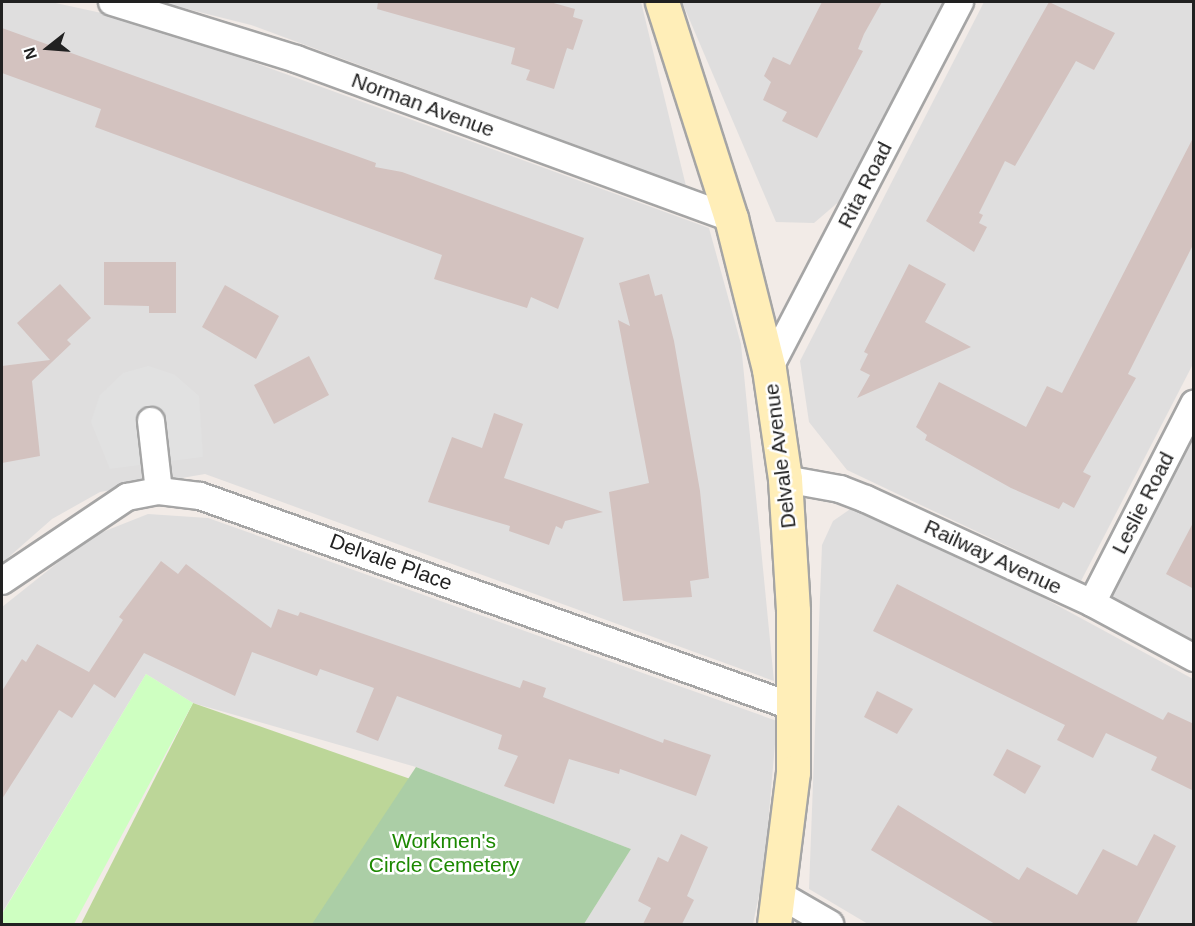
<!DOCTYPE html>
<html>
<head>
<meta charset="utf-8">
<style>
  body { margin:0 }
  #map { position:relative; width:1195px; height:926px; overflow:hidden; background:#f2ebe7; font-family:Helvetica,sans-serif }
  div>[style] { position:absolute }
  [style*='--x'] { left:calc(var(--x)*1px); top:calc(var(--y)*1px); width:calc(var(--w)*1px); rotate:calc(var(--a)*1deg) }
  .residential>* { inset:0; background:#dfdede }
  .forest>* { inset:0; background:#bcd698 }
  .cemetery>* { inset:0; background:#abcea6 }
  .park>* { inset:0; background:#ceffc1 }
  .parking>* { inset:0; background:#e1e1e1 }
  .building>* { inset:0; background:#d3c2bf }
  .roads { filter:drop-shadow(2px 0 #a5a5a5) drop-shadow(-2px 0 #a5a5a5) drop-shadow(0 2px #a5a5a5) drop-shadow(0 -2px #a5a5a5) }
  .street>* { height:26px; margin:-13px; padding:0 13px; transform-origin:13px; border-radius:13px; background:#fff }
  .secondary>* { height:33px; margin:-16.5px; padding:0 16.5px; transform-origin:16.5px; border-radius:16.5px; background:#ffeeb8 }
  span { translate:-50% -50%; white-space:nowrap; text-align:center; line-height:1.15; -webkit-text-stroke:5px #fff; paint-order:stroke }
  .street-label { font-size:21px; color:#212121 }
  .park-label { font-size:21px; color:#1c8801 }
  .frame { position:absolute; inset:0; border:3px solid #212121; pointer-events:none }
  .north { position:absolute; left:18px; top:18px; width:60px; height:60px; -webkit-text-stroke:4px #fff; paint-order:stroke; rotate:253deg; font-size:16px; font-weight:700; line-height:24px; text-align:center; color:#212121 }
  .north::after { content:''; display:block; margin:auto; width:21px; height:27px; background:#212121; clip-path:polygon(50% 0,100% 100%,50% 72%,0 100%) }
</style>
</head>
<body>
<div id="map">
  <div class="residential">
    <div style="clip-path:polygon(2px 2px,51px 2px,143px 22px,709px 228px,741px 344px,774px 681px,205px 474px,100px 492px,52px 519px,2px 563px)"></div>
    <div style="clip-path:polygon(159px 2px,641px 2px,686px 186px,251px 25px)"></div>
    <div style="clip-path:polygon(682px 2px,947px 2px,849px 193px,814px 223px,776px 222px)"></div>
    <div style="clip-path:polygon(984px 2px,1193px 2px,1193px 364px,1081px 581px,847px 470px,809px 422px,800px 361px)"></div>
    <div style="clip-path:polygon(1193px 425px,1193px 642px,1106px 595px)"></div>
    <div style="clip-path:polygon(859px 503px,900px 520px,1193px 679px,1193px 924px,868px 924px,809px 889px,822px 545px,833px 521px)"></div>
    <div style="clip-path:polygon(148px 514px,208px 518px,777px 721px,764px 871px,753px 924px,584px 924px,631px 849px,416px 767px,193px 703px,146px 674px,2px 913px,2px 607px,90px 537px)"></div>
  </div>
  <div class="forest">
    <div style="clip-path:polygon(193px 703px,439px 789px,351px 924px,81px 924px)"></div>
  </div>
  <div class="cemetery">
    <div style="clip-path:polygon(416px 767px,631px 849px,584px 924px,312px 924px)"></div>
  </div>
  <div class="park">
    <div style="clip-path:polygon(146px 674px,193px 703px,74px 924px,2px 924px,2px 914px)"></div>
  </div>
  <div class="parking">
    <div style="clip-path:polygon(148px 366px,175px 375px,199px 396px,203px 457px,110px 469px,91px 422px,100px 395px,123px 373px)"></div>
  </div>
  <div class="building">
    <div style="clip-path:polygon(378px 2px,550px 2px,575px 9px,573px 17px,583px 20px,573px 50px,567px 48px,554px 89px,526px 80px,530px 70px,511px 64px,515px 48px,377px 9px)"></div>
    <div style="clip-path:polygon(822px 2px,882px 2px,864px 34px,858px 49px,863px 51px,817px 138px,782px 121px,787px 112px,763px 100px,771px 82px,764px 76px,773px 57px,790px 65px)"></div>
    <div style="clip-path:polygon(1049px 2px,1115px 33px,1094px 70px,1076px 61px,1015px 166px,1005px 161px,979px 213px,983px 215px,979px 223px,987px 227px,974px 252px,926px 221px)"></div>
    <div style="clip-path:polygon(2px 28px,376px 163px,375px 167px,402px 172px,584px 238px,558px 309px,531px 297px,527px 308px,434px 279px,442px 255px,95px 127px,101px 109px,2px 73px)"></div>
    <div style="clip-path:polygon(1194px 136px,1194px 243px,1128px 374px,1136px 378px,1083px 472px,1091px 476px,1074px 508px,1063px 502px,1059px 509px,1011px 488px,925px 440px,927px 435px,916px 427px,939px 382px,1026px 427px,1047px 386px,1062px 393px)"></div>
    <div style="clip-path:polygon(104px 262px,176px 262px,176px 313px,149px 313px,149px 306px,104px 305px)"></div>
    <div style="clip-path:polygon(909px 264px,946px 284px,925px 322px,971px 347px,857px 398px,870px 375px,860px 370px,868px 354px,864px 352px)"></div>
    <div style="clip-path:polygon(649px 274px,655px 296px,662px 294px,674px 341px,700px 491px,709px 578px,690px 581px,692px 597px,623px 601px,609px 492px,649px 483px,618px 320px,630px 326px,619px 283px)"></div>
    <div style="clip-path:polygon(60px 284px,91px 318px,67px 340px,71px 344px,32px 381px,40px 456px,2px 463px,2px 366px,50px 360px,17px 323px)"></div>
    <div style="clip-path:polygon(225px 285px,279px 316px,256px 359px,202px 327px)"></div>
    <div style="clip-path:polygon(309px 356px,329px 395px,274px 424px,254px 385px)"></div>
    <div style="clip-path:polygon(494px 413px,523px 424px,504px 478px,603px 512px,565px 521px,562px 529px,556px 526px,549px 545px,509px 531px,510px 526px,428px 502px,452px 437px,482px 448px)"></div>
    <div style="clip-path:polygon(1194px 521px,1194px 589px,1166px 574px)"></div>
    <div style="clip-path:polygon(161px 561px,178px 574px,186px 564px,271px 628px,278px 609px,298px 616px,300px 612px,520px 688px,523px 680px,546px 688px,543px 697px,663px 743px,664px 739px,711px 755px,696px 796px,620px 769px,619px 774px,569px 759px,554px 804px,504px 786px,518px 756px,498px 749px,502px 735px,397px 696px,378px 741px,356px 732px,374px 688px,320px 669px,317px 676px,252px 652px,235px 696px,144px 653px,115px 698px,94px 684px,72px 718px,59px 710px,2px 799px,2px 691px,22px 659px,26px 662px,37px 644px,89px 672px,123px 620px,119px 617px)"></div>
    <div style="clip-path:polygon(897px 584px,1163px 720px,1168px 712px,1194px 724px,1194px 791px,1151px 770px,1157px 757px,1106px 733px,1093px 758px,1057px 740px,1065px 725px,873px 631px)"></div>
    <div style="clip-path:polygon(877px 691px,913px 709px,897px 734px,864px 717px)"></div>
    <div style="clip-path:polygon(1007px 749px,1041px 766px,1025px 794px,993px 775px)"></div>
    <div style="clip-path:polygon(898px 805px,1019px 880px,1027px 867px,1077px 895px,1103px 849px,1137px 866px,1154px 834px,1176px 846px,1136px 924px,995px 924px,871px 850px)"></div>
    <div style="clip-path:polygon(681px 834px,708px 847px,687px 896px,694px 900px,682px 924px,643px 924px,651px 908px,638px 901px,658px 857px,668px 862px)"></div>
  </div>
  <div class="roads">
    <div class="street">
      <div style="--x:112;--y:2;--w:193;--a:17.2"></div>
      <div style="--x:296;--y:59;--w:463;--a:20.1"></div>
      <div style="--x:769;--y:369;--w:414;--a:-62.5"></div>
      <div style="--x:151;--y:421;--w:70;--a:83.5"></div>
      <div style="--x:785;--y:479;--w:56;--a:10.3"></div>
      <div style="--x:840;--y:489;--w:28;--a:21"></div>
      <div style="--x:866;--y:499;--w:249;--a:24.7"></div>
      <div style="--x:1092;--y:603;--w:116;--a:28.3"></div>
      <div style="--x:2;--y:581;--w:151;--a:-33.9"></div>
      <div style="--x:127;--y:497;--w:33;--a:-11"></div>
      <div style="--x:159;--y:491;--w:41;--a:7"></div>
      <div style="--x:200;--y:496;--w:630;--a:19.56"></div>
      <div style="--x:1092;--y:603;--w:224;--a:-62.9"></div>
      <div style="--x:780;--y:895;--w:58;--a:30.1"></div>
    </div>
    <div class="secondary">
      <div style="--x:662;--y:2;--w:227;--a:72.3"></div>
      <div style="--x:731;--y:218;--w:156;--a:75.9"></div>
      <div style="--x:769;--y:369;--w:111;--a:81.7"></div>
      <div style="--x:785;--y:479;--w:132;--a:86.5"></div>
      <div style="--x:793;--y:611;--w:161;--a:90"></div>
      <div style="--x:793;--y:772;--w:153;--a:97.1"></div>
    </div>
  </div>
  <div class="street-label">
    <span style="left:423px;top:105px;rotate:20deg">Norman Avenue</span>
    <span style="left:865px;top:185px;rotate:-63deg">Rita Road</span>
    <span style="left:780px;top:456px;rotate:-97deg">Delvale Avenue</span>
    <span style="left:1143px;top:503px;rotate:-63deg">Leslie Road</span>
    <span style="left:993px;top:557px;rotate:25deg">Railway Avenue</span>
    <span style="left:391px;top:562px;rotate:20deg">Delvale Place</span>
  </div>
  <div class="park-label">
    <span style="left:444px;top:853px">Workmen's<br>Circle Cemetery</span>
  </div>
  <div class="frame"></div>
  <div class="north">N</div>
</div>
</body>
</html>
